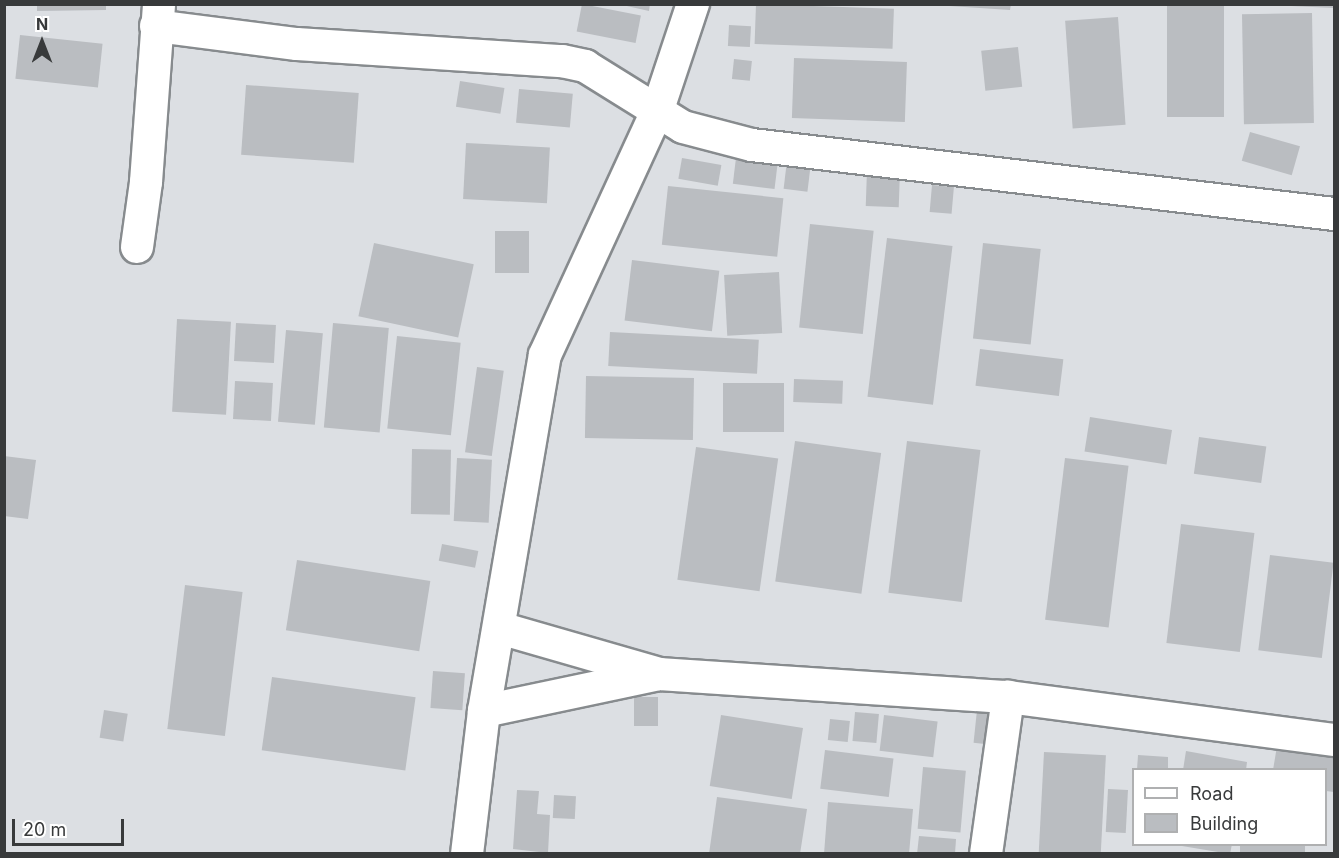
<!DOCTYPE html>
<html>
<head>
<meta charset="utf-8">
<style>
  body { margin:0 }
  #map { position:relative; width:1339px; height:858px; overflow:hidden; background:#dcdfe3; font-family:Inter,sans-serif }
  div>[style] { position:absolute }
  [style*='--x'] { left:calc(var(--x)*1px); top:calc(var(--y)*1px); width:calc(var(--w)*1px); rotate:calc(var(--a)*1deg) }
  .building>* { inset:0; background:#babdc1; transform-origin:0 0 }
  .roads { filter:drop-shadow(2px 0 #878b8e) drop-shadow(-2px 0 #878b8e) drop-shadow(0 2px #878b8e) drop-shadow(0 -2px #878b8e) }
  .street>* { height:32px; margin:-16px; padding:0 16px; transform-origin:16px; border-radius:16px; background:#fff }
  span { translate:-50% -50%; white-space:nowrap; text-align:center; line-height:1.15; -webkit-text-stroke:5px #fff; paint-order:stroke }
  .frame { position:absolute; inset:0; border:6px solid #383a3b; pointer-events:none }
  .legend { position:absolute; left:1132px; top:768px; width:195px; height:78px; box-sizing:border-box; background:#fff; border:2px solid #afb0b1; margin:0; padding:8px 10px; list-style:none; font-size:18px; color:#383a3b }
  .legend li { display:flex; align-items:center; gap:12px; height:30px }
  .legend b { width:30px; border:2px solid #afb0b1 }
  .north { position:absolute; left:12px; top:12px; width:60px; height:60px; -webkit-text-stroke:4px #fff; paint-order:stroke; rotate:0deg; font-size:16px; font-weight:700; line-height:24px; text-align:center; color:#383a3b }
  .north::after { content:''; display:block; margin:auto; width:21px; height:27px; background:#383a3b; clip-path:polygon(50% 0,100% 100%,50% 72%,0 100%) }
  .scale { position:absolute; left:12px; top:819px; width:112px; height:27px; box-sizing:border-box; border:3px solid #383a3b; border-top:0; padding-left:8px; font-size:18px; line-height:21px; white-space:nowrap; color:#383a3b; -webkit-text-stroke:4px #fff; paint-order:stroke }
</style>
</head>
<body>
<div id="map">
  <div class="building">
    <div style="clip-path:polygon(37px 4px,106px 4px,106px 10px,37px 11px)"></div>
    <div style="left:582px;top:4px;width:60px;height:28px;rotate:11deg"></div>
    <div style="clip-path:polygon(618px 4px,650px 4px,649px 11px)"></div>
    <div style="left:756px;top:4px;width:138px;height:40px;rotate:2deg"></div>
    <div style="clip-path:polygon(919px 4px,1011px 4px,1010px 10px)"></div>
    <div style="left:1167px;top:4px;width:57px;height:113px"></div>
    <div style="clip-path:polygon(1291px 4px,1334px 4px,1334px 8px,1291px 6px)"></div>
    <div style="left:1312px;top:13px;width:110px;height:70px;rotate:89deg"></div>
    <div style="left:1118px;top:17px;width:108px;height:53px;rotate:86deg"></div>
    <div style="left:729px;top:25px;width:22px;height:21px;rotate:3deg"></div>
    <div style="left:20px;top:35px;width:83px;height:44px;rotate:6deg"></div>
    <div style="left:1018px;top:47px;width:40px;height:37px;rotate:84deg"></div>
    <div style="left:794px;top:58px;width:113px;height:60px;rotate:2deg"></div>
    <div style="left:734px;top:59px;width:18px;height:20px;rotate:6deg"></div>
    <div style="left:460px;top:81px;width:45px;height:26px;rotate:9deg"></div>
    <div style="left:246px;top:85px;width:113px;height:70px;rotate:4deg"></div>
    <div style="left:519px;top:89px;width:54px;height:34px;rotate:5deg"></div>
    <div style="left:1250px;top:132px;width:52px;height:30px;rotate:16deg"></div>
    <div style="left:466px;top:143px;width:84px;height:56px;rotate:3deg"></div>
    <div style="left:682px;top:158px;width:40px;height:21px;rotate:10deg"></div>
    <div style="left:736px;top:158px;width:42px;height:26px;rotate:7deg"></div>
    <div style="left:787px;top:161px;width:24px;height:28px;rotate:7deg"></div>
    <div style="left:867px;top:170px;width:33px;height:36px;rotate:2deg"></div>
    <div style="left:932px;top:185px;width:22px;height:27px;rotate:5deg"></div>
    <div style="left:668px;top:186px;width:116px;height:59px;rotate:6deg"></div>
    <div style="left:810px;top:224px;width:64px;height:104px;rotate:6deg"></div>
    <div style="left:495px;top:231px;width:34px;height:42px"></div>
    <div style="left:887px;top:238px;width:66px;height:160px;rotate:7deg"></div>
    <div style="left:374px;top:243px;width:102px;height:75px;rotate:12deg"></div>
    <div style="left:983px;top:243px;width:58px;height:96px;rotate:6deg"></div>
    <div style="left:632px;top:260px;width:88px;height:61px;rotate:7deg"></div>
    <div style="left:779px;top:272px;width:61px;height:55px;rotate:87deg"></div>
    <div style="left:177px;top:319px;width:54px;height:93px;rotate:3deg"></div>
    <div style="left:236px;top:323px;width:40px;height:38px;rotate:3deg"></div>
    <div style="left:333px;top:323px;width:56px;height:105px;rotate:5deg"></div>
    <div style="left:286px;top:330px;width:37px;height:92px;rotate:5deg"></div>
    <div style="left:610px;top:332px;width:149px;height:34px;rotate:3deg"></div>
    <div style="left:397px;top:336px;width:64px;height:93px;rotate:6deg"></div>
    <div style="left:980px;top:349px;width:84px;height:37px;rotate:7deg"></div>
    <div style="left:477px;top:367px;width:27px;height:86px;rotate:8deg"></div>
    <div style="left:586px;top:376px;width:108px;height:62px;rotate:1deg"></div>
    <div style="left:794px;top:379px;width:49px;height:23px;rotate:2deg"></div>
    <div style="left:235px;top:381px;width:38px;height:38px;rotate:3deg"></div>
    <div style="left:723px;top:383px;width:61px;height:49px"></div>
    <div style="left:1090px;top:417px;width:83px;height:35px;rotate:9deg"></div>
    <div style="left:1199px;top:437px;width:68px;height:37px;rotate:8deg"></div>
    <div style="left:795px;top:441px;width:87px;height:142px;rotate:8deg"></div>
    <div style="left:907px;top:441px;width:74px;height:153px;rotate:7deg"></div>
    <div style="left:696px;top:447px;width:83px;height:134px;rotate:8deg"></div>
    <div style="left:412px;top:449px;width:39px;height:65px;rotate:1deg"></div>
    <div style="clip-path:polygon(4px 456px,36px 460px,28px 519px,4px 516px)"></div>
    <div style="left:457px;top:458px;width:35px;height:63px;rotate:3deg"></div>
    <div style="left:1065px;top:458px;width:64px;height:163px;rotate:7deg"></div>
    <div style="left:1181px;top:524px;width:74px;height:120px;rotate:7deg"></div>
    <div style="left:442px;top:544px;width:37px;height:17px;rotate:11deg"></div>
    <div style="left:1270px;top:555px;width:64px;height:96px;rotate:7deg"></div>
    <div style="left:297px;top:560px;width:135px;height:71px;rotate:9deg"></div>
    <div style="left:185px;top:585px;width:58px;height:145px;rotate:7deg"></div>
    <div style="left:433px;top:671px;width:32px;height:37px;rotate:4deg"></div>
    <div style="left:272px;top:677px;width:145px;height:74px;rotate:8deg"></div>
    <div style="left:634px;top:697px;width:24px;height:29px"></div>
    <div style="left:104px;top:710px;width:24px;height:28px;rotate:9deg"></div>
    <div style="left:977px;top:710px;width:20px;height:33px;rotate:6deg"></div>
    <div style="left:855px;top:712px;width:24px;height:29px;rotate:5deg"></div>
    <div style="left:721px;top:715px;width:83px;height:72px;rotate:9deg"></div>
    <div style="left:884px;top:715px;width:54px;height:36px;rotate:7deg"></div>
    <div style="left:830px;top:719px;width:20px;height:21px;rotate:6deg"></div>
    <div style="clip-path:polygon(1277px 746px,1334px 755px,1334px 792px,1326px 791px,1326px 770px,1273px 770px)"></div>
    <div style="left:825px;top:750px;width:69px;height:39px;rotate:7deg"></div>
    <div style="clip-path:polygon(1186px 751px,1247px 762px,1246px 770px,1183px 770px)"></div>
    <div style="left:1044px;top:752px;width:62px;height:102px;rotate:3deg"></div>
    <div style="clip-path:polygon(1138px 755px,1168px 757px,1168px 770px,1137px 770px)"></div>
    <div style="left:923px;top:767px;width:43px;height:62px;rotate:5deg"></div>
    <div style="left:1108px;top:789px;width:20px;height:43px;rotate:3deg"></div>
    <div style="clip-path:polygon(517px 790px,539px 791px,537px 814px,550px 815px,548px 853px,513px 849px)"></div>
    <div style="left:554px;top:795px;width:22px;height:23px;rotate:3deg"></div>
    <div style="clip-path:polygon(717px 797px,807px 809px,800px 854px,709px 854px)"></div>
    <div style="clip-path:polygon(828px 802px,913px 809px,909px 854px,824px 854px)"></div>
    <div style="clip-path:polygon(919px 836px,956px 839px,955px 854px,917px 854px)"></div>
    <div style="clip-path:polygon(1170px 844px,1232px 844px,1230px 854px)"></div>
    <div style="left:1240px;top:844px;width:65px;height:10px"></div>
  </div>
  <div class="roads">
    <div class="street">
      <div style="--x:156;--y:26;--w:142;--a:7.3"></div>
      <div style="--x:297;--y:44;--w:266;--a:3.7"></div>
      <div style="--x:562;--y:61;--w:24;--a:12"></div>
      <div style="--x:585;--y:66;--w:115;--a:31.9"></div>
      <div style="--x:683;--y:127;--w:71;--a:14.6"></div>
      <div style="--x:752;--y:145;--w:586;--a:6.76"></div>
      <div style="--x:137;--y:247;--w:66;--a:-82.1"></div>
      <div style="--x:146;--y:182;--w:178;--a:-85.8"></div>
      <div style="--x:500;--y:628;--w:166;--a:16.1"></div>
      <div style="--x:659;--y:674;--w:350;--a:3.8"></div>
      <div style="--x:1008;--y:697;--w:329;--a:7.5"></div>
      <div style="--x:484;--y:711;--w:175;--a:-11.9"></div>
      <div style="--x:467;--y:854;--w:144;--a:-83.2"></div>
      <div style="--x:484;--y:711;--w:361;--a:-80.3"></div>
      <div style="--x:545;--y:355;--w:271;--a:-65.3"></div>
      <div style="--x:658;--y:109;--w:111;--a:-71.6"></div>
      <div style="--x:986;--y:854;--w:159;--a:-82"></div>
    </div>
  </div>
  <div class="frame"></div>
  <ul class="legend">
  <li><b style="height:8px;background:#fff"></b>Road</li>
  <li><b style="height:16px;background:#babdc1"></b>Building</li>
  </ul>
  <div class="north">N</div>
  <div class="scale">20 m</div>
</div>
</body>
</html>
